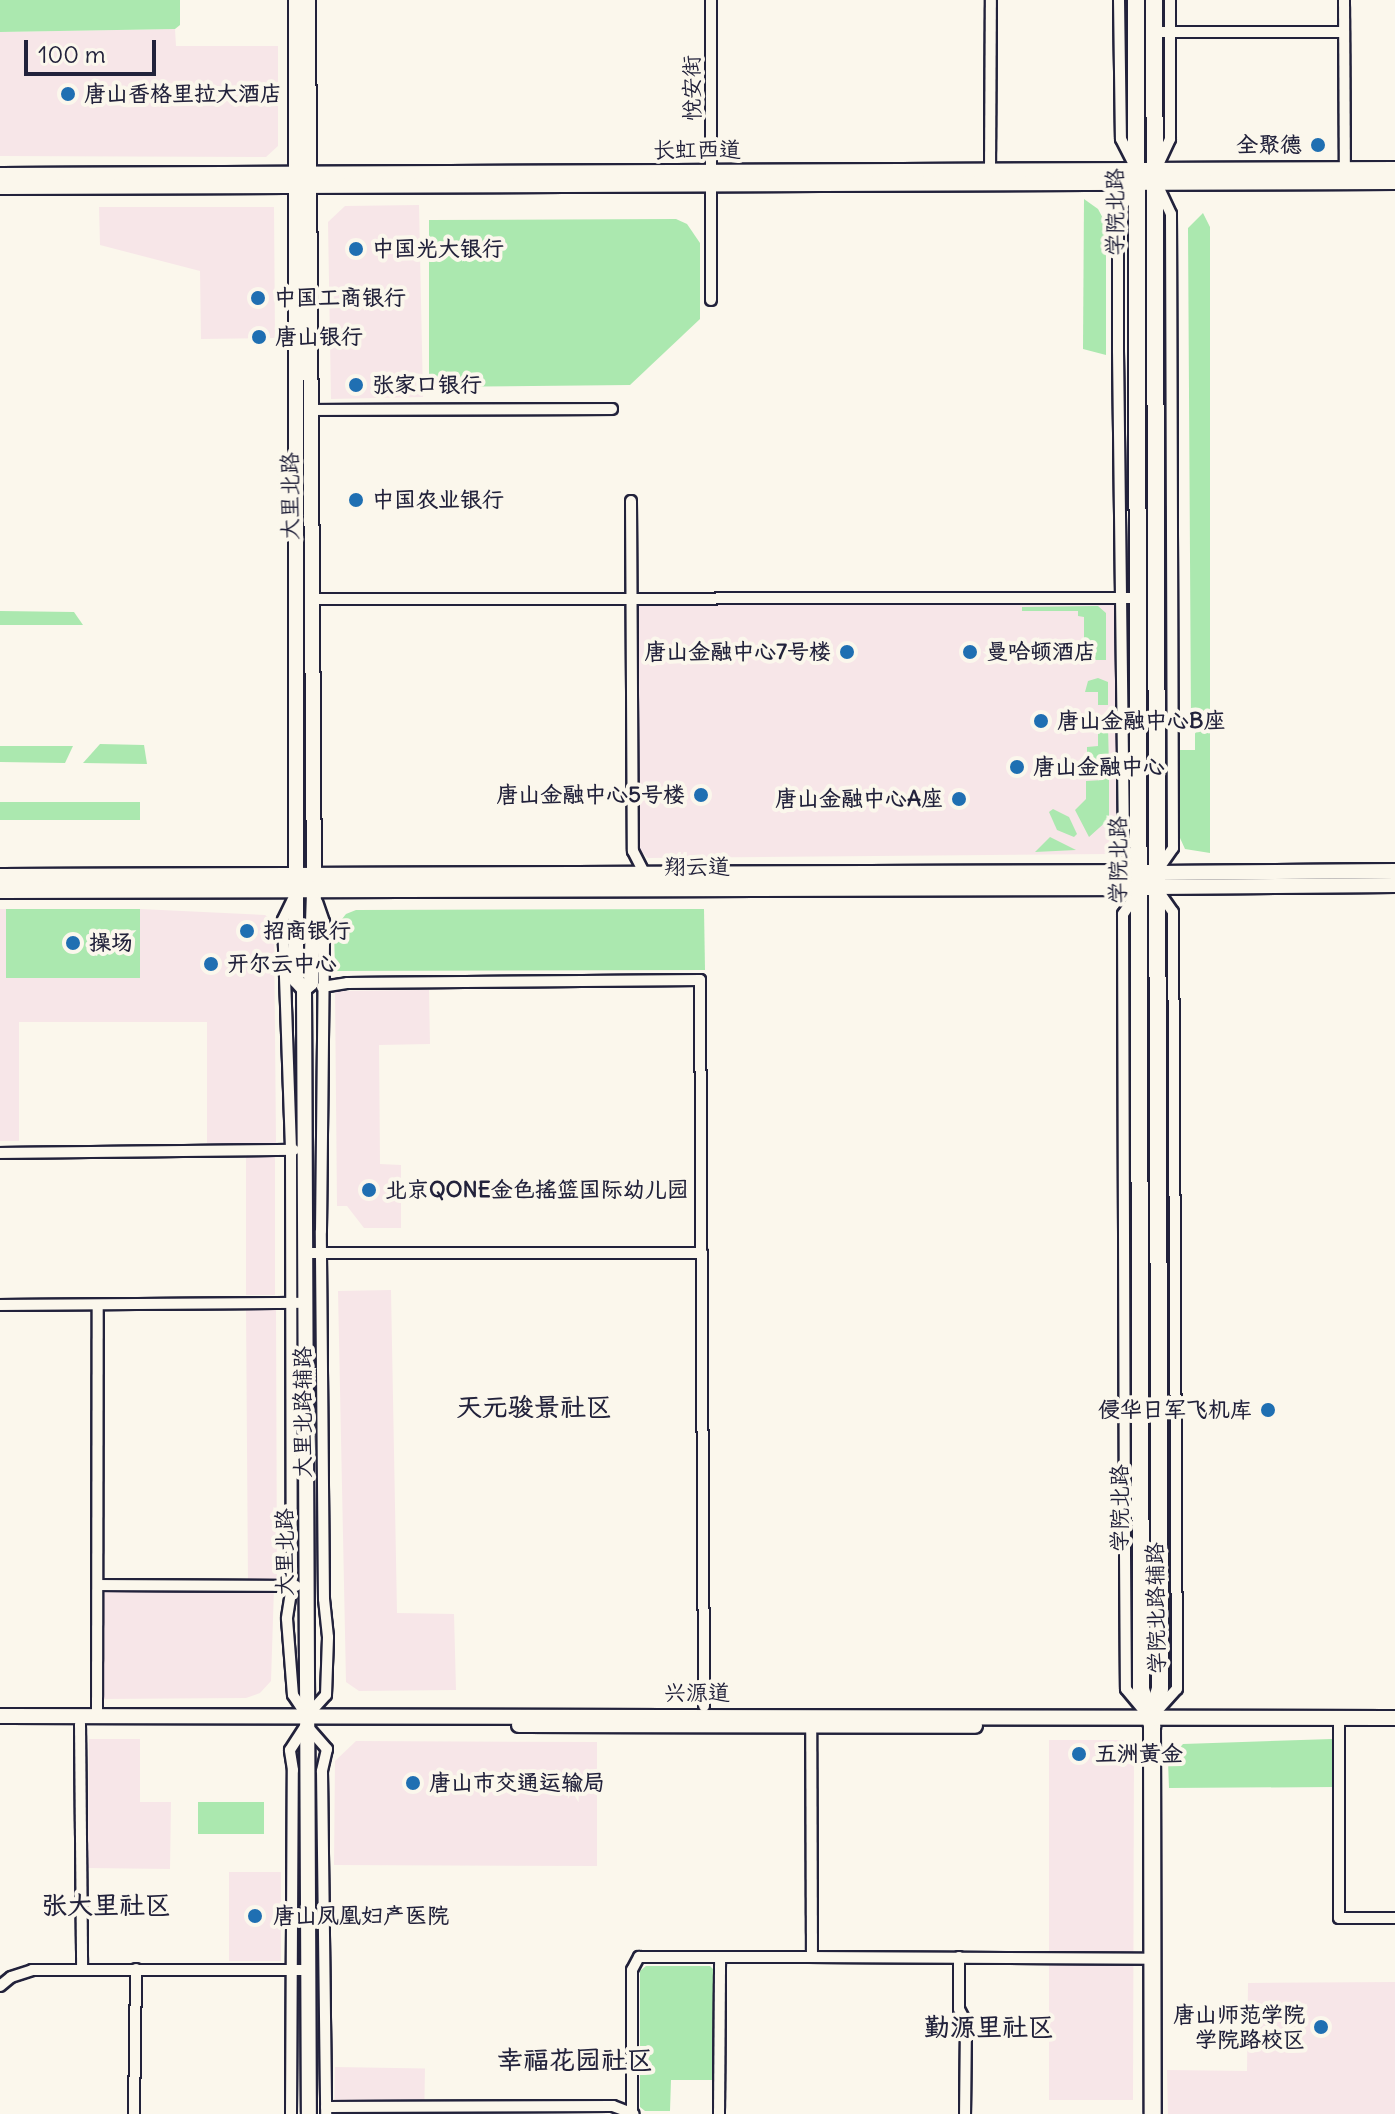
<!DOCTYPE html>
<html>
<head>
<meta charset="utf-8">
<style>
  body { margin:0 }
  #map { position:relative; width:1395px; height:2114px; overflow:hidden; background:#fbf7ec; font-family:Delius,"LXGW WenKai TC",sans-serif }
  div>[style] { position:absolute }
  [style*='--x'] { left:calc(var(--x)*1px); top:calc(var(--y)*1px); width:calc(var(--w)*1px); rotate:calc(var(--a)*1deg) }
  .built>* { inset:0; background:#f7e6e8; transform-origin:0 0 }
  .green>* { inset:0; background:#abe8af; transform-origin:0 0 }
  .roads { filter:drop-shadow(2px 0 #22223b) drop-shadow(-2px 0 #22223b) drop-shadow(0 2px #22223b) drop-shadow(0 -2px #22223b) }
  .minor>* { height:10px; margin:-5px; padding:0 5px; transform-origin:5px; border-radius:5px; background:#fbf7ec }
  .secondary>* { height:14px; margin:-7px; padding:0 7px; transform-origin:7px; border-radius:7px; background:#fbf7ec }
  .primary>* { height:16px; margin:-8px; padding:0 8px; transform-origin:8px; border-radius:8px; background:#fbf7ec }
  .dots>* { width:22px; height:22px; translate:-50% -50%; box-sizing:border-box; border:4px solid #fbf7ec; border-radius:50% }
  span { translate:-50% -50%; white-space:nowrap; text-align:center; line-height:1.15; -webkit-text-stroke:8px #fbf7ec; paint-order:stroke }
  .street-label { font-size:22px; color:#22223b }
  .poi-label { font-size:22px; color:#22223b; font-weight:700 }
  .left { translate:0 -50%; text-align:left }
  .right { translate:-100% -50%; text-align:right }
  .quarter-label { font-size:26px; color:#22223b; font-weight:700 }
  .scale { position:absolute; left:24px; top:40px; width:132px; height:36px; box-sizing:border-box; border:4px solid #22223b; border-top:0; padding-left:10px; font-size:24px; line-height:28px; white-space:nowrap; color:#22223b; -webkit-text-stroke:6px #fbf7ec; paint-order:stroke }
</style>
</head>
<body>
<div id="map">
  <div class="built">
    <div style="clip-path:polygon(175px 29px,176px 46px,278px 46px,278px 146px,266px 157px,0 156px,0 32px)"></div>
    <div style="clip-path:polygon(419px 205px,423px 397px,331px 399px,328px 222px,345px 206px)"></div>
    <div style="clip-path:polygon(99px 207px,274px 207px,275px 338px,201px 339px,200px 271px,100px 245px)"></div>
    <div style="clip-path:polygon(1116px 595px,1119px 840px,1117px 848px,1109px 854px,648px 858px,637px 848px,636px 602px)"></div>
    <div style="clip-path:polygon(0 909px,140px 909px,265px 915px,274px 921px,276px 1143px,207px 1143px,207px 1022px,19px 1022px,19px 1141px,0 1141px)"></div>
    <div style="clip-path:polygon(429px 990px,430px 1044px,379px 1045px,380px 1164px,401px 1165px,401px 1228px,364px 1228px,347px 1206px,337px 1206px,335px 991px)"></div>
    <div style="left:275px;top:1156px;width:139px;height:29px;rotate:90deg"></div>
    <div style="clip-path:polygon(391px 1290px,397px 1613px,454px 1614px,456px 1690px,359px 1691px,346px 1682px,338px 1291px)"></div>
    <div style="clip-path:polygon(246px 1310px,276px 1310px,277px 1586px,274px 1588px,271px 1681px,260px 1693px,246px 1698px,102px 1699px,101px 1589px,248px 1586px)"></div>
    <div style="clip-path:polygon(89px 1739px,140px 1739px,140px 1802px,171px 1802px,170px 1869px,88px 1868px)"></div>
    <div style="clip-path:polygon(1049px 1740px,1123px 1740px,1134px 1750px,1133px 2100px,1049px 2100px)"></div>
    <div style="clip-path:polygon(356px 1741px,597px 1742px,597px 1866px,334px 1865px,335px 1761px)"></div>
    <div style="left:229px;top:1872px;width:52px;height:89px"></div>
    <div style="clip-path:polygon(1395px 1982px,1395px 2114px,1168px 2114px,1167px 2070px,1247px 2071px,1248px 1983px)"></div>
    <div style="left:335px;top:2067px;width:90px;height:47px;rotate:1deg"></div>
  </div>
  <div class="green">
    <div style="clip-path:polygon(0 0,180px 0,180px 25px,175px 29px,0 32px)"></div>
    <div style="clip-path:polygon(1084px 199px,1098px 209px,1106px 224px,1106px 355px,1083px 349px)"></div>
    <div style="clip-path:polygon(1203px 213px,1210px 227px,1210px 853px,1185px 849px,1180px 838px,1179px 750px,1195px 750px,1195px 726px,1191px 723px,1188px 228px)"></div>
    <div style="clip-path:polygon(676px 219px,687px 224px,700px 243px,700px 319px,630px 385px,429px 387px,429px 220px)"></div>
    <div style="clip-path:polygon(1098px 606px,1106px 613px,1106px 660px,1076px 660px,1076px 653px,1084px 653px,1084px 617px,1078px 616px,1078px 611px,1022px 611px,1022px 607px)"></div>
    <div style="clip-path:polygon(0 611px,74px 612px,83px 625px,0 625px)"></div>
    <div style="clip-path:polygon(1098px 678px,1108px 682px,1108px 705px,1098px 705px,1098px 692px,1085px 692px,1088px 681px)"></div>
    <div style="clip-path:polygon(1098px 727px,1108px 727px,1109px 767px,1087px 763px,1087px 747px,1098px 746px)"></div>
    <div style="clip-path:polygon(100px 744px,144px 745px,147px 764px,83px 763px)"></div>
    <div style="clip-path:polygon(0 746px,73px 746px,65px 763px,0 762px)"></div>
    <div style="clip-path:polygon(1103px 776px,1109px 776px,1109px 819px,1089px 837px,1075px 810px,1086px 799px,1086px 781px,1103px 780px)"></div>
    <div style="left:0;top:802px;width:140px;height:18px"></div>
    <div style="clip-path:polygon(1053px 809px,1069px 817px,1077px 834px,1074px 837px,1057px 830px,1049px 812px)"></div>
    <div style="clip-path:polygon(1050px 837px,1076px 850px,1035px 852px)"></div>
    <div style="left:6px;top:909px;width:134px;height:69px"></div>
    <div style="clip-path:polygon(704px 909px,705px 970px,335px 971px,334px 929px,346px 914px,356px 910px)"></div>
    <div style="clip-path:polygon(1332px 1739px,1333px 1787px,1169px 1788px,1168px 1761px,1183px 1744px)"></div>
    <div style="left:198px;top:1802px;width:66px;height:32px"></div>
    <div style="clip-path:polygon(646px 1966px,710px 1966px,715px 1971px,714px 2080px,671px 2080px,670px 2111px,645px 2111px,640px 2107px,640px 1971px)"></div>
  </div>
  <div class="roads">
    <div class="minor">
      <div style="--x:1119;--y:0;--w:139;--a:89.2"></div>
      <div style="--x:1121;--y:139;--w:27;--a:63"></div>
      <div style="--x:1344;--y:0;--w:169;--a:89.7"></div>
      <div style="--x:1154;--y:32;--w:190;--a:0"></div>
      <div style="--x:1157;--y:167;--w:31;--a:-65"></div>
      <div style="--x:1170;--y:139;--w:139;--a:-90"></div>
      <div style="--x:990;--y:169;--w:169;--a:-89.7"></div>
      <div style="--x:1157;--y:184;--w:33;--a:65"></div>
      <div style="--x:1171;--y:214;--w:634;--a:89.82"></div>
      <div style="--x:1173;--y:848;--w:24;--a:125"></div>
      <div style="--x:1134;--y:186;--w:32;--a:120"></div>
      <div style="--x:1118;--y:214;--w:137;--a:90"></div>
      <div style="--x:1118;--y:351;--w:496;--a:89.3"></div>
      <div style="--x:1124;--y:847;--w:23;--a:56"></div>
      <div style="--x:711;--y:300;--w:300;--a:-90"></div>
      <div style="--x:311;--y:410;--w:301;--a:-0.2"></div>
      <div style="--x:631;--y:501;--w:350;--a:89.7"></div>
      <div style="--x:633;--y:851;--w:29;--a:63"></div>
      <div style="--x:312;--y:599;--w:826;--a:-0.07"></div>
      <div style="--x:1138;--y:892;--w:27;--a:124"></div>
      <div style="--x:1123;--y:914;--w:640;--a:89.82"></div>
      <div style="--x:1125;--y:1554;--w:135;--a:89.6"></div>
      <div style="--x:1126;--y:1689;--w:26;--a:50"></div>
      <div style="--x:295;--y:895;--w:28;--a:116"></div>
      <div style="--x:283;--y:920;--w:231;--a:88"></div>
      <div style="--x:291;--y:1151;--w:435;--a:89.9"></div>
      <div style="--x:292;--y:1586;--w:33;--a:99"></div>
      <div style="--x:287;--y:1619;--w:76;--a:85.5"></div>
      <div style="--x:293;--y:1695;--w:25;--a:56"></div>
      <div style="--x:307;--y:1716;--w:28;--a:-48"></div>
      <div style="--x:326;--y:1695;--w:58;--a:-88"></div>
      <div style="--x:328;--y:1637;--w:38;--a:-96"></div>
      <div style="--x:324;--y:1599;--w:368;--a:-90.5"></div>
      <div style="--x:321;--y:1231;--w:309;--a:-89.4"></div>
      <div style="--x:324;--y:922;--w:21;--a:-109"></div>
      <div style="--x:322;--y:987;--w:25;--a:-9"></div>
      <div style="--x:347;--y:983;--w:353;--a:-0.5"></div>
      <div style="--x:700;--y:980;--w:726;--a:89.68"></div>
      <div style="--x:0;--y:1153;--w:294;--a:-0.6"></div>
      <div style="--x:305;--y:1253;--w:397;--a:0"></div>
      <div style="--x:0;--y:1305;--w:306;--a:-0.4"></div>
      <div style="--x:98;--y:1585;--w:198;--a:0.3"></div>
      <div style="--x:1156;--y:1712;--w:31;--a:-48"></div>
      <div style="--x:1177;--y:1689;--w:777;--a:-90.29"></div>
      <div style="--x:1173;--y:912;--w:24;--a:-125"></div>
      <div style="--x:97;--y:1716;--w:411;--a:-89.9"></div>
      <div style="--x:1339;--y:1718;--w:200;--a:90"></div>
      <div style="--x:1339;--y:1918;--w:56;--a:0"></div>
      <div style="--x:80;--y:1724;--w:245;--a:89.5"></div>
      <div style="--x:812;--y:1957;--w:340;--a:0.3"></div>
      <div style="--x:959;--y:1957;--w:52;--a:90"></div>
      <div style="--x:959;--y:2009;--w:15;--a:62"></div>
      <div style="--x:966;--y:2022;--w:92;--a:90.6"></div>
      <div style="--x:0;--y:1986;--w:14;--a:-39"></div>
      <div style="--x:11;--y:1977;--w:22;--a:-18"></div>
      <div style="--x:32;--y:1970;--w:276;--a:0"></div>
      <div style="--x:326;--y:2107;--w:287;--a:-0.2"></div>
      <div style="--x:613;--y:2106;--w:22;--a:21"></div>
      <div style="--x:134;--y:2114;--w:145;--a:-89.2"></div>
      <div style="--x:291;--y:2114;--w:344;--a:-89.7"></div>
      <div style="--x:293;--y:1770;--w:20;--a:-99"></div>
      <div style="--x:290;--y:1750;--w:30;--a:-57"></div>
      <div style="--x:306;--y:1725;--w:32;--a:49"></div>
      <div style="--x:327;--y:1749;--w:23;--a:103"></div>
      <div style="--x:322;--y:1771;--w:343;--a:89.3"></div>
      <div style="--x:632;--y:2114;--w:144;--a:-90"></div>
      <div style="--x:632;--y:1970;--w:15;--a:-62"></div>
      <div style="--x:639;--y:1957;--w:173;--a:0"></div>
      <div style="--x:812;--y:1957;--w:231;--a:-90.2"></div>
      <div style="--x:719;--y:2114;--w:157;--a:-89.6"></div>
    </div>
    <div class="secondary">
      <div style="--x:296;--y:0;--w:980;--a:90"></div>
      <div style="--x:296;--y:980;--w:12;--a:48"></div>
      <div style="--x:304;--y:989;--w:1125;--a:89.75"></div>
      <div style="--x:0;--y:175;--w:1395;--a:-0.25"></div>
      <div style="--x:0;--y:187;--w:1395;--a:-0.21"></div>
      <div style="--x:1155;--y:873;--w:240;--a:-0.5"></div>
      <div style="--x:1156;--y:887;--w:239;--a:-0.5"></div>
      <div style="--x:304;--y:989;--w:9;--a:-41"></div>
      <div style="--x:311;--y:983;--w:91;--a:-88.1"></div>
      <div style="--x:314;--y:892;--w:892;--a:-90.39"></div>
      <div style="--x:0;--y:1716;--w:1395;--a:0.08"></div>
      <div style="--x:519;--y:1725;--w:456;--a:0.1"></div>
    </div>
    <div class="primary">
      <div style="--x:1136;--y:0;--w:1689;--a:89.83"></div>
      <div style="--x:1141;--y:1689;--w:39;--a:73"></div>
      <div style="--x:1152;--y:1726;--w:388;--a:89.9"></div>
      <div style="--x:0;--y:877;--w:1150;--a:-0.2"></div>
      <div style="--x:0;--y:890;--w:1150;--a:-0.15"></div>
      <div style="--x:1151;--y:1718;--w:30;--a:-73"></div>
      <div style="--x:1160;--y:1689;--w:1689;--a:-90.2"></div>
    </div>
  </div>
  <div class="dots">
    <div style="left:68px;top:94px;background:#1f6fb2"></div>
    <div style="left:1318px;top:145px;background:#1f6fb2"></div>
    <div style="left:356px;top:249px;background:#1f6fb2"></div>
    <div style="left:258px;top:298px;background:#1f6fb2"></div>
    <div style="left:259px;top:337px;background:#1f6fb2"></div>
    <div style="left:356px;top:385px;background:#1f6fb2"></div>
    <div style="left:356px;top:500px;background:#1f6fb2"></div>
    <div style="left:847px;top:652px;background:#1f6fb2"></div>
    <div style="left:970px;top:652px;background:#1f6fb2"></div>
    <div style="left:1041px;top:721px;background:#1f6fb2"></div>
    <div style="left:1017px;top:767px;background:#1f6fb2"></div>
    <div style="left:701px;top:795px;background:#1f6fb2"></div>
    <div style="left:959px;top:799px;background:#1f6fb2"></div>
    <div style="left:247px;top:931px;background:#1f6fb2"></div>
    <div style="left:73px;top:943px;background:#1f6fb2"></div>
    <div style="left:211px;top:964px;background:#1f6fb2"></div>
    <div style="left:369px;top:1190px;background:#1f6fb2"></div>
    <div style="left:1268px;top:1410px;background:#1f6fb2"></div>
    <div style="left:1079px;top:1754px;background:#1f6fb2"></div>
    <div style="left:413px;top:1783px;background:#1f6fb2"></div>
    <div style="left:255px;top:1916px;background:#1f6fb2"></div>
    <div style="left:1321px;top:2027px;background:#1f6fb2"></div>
  </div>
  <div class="street-label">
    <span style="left:692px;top:88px;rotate:-91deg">悦安街</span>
    <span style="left:697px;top:150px">长虹西道</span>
    <span style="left:1115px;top:212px;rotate:-90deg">学院北路</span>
    <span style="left:290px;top:496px;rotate:-90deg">大里北路</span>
    <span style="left:1118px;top:860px;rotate:-90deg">学院北路</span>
    <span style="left:697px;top:867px">翔云道</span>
    <span style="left:303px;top:1412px;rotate:-90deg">大里北路辅路</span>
    <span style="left:1120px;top:1508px;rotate:-90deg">学院北路</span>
    <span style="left:285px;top:1552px;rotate:-90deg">大里北路</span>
    <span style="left:1156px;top:1608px;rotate:-91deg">学院北路辅路</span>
    <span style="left:697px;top:1693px">兴源道</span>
  </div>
  <div class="poi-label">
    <span class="left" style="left:84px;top:94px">唐山香格里拉大酒店</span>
    <span class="right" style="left:1302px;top:145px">全聚德</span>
    <span class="left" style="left:372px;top:249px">中国光大银行</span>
    <span class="left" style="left:274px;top:298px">中国工商银行</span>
    <span class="left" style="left:275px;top:337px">唐山银行</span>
    <span class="left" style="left:372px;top:385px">张家口银行</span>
    <span class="left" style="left:372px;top:500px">中国农业银行</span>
    <span class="right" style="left:831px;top:652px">唐山金融中心7号楼</span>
    <span class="left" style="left:986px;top:652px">曼哈顿酒店</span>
    <span class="left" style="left:1057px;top:721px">唐山金融中心B座</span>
    <span class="left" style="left:1033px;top:767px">唐山金融中心</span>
    <span class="right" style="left:685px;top:795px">唐山金融中心5号楼</span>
    <span class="right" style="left:943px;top:799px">唐山金融中心A座</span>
    <span class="left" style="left:263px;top:931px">招商银行</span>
    <span class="left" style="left:89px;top:943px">操场</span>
    <span class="left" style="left:227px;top:964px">开尔云中心</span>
    <span class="left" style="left:385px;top:1190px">北京QONE金色摇篮国际幼儿园</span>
    <span class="right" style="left:1252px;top:1410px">侵华日军飞机库</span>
    <span class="left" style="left:1095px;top:1754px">五洲黄金</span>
    <span class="left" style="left:429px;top:1783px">唐山市交通运输局</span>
    <span class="left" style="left:273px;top:1916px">唐山凤凰妇产医院</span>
    <span class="right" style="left:1305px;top:2027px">唐山师范学院<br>学院路校区</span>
  </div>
  <div class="quarter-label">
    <span style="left:534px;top:1407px">天元骏景社区</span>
    <span style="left:106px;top:1905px">张大里社区</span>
    <span style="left:989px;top:2027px">勤源里社区</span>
    <span style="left:575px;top:2060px">幸福花园社区</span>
  </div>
  <div class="scale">100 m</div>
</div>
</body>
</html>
